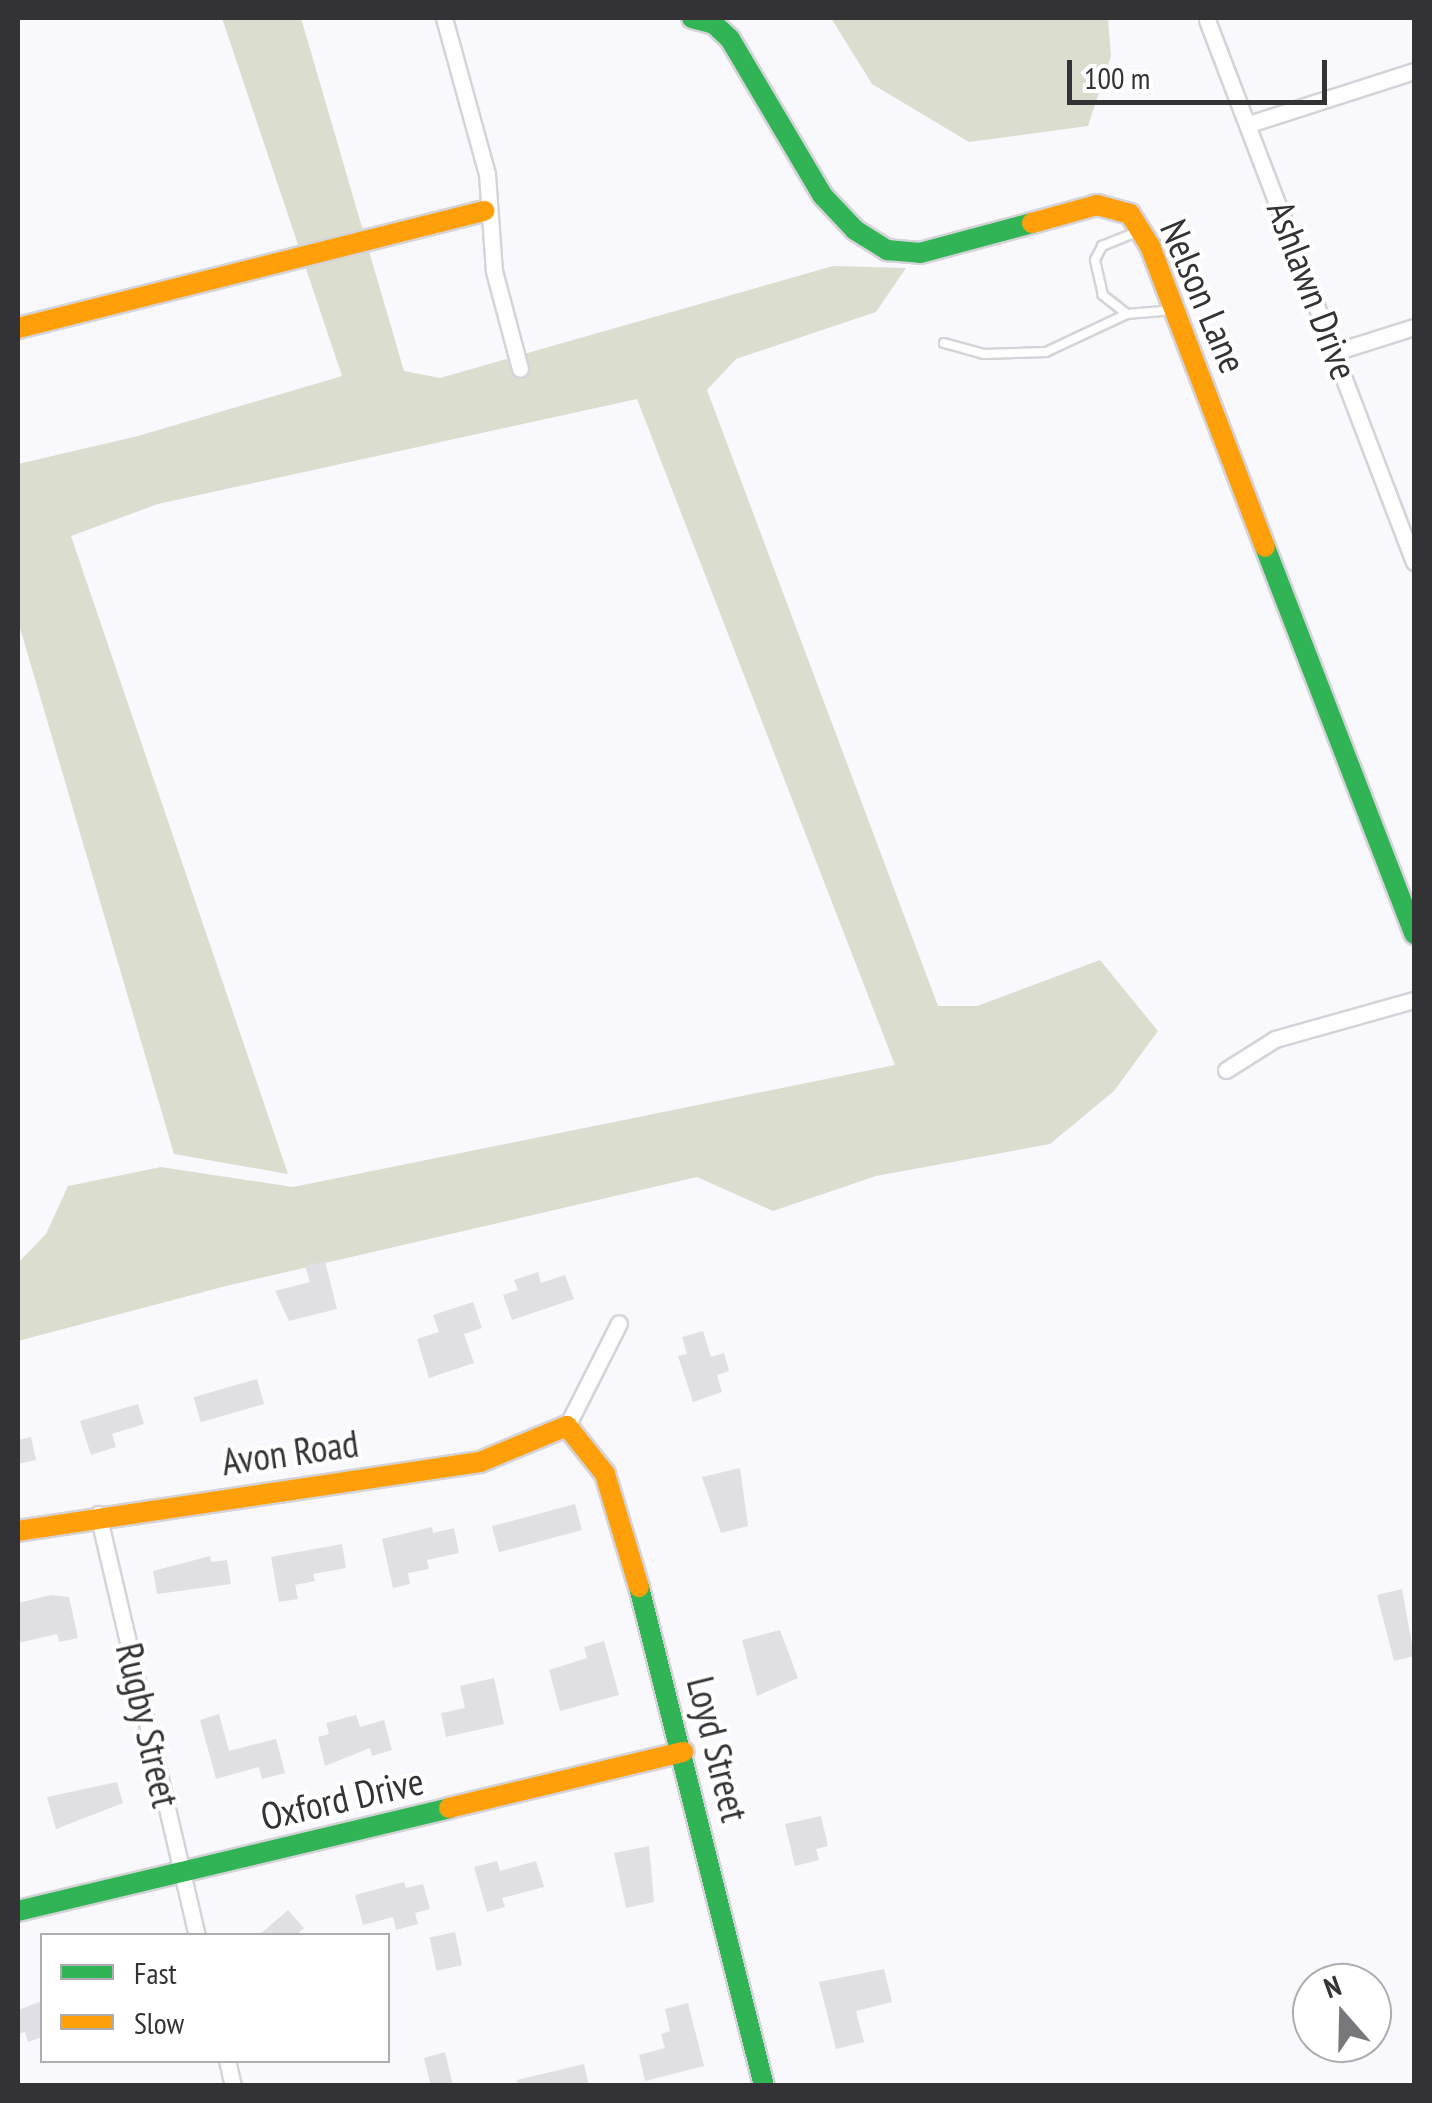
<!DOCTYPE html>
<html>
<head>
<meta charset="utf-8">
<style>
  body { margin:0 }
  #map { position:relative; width:1432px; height:2103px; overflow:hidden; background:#f9f8fd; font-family:"PT Sans Narrow",sans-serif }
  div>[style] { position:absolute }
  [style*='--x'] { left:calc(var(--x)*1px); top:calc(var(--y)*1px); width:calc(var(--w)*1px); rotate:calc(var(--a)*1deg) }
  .green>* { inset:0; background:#dbdecf }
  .building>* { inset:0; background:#e0dfe3; transform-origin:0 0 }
  .roads { filter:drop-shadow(2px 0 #d4d4d8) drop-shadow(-2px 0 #d4d4d8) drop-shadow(0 2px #d4d4d8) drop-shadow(0 -2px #d4d4d8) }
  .lane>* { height:8px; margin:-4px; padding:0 4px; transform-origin:4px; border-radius:4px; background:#fefeff }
  .street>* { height:15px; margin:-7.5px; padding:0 7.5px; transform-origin:7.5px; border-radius:7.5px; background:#fefeff }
  .fast>* { height:20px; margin:-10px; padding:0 10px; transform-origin:10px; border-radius:10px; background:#30b455 }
  .slow>* { height:20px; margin:-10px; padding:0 10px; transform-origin:10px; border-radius:10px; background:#ff9f0a }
  span { translate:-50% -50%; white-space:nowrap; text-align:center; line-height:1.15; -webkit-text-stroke:8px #fff; paint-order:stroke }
  .street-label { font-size:38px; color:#333336 }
  .frame { position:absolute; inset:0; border:20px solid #333336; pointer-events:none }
  .legend { position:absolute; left:40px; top:1933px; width:350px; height:130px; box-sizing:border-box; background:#fff; border:2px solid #adadaf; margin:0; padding:12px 18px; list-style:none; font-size:30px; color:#333336 }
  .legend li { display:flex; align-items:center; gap:20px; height:50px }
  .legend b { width:50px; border:2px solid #adadaf }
  .north { position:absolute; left:1292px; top:1963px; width:100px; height:100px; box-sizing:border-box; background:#fff; border:2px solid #adadaf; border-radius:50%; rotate:340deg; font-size:28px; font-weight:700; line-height:40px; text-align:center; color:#333336 }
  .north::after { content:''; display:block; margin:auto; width:35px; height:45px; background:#78787c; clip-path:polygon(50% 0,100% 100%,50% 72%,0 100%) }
  .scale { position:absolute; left:1067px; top:60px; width:260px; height:45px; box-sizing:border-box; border:5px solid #333336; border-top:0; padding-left:12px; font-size:30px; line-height:35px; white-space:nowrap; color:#333336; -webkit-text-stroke:8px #fff; paint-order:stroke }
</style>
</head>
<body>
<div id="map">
  <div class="green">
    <div style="clip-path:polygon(222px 18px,301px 18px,404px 371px,440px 378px,833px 266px,906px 268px,876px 312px,736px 359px,707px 390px,938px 1006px,977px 1006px,1100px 960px,1158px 1031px,1114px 1091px,1050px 1144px,876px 1176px,773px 1211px,697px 1177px,226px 1286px,18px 1341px,18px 1263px,46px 1234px,68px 1186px,161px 1167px,293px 1187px,895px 1065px,637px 399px,158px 504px,71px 536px,288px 1174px,174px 1154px,18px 621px,18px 464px,138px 436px,342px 376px)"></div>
    <div style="clip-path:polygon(831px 18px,1108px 18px,1111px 56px,1088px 126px,969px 142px,872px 84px)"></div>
  </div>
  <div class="building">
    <div style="clip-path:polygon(325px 1261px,337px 1309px,289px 1321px,275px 1291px,310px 1282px,305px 1266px)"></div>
    <div style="clip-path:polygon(538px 1272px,541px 1283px,565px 1275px,574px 1299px,512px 1320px,503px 1295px,518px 1290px,514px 1280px)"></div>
    <div style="clip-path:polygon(473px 1302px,482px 1328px,464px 1334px,474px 1363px,429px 1378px,417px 1339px,439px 1332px,433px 1315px)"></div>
    <div style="clip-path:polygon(703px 1331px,711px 1357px,724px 1353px,729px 1371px,717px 1375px,722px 1392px,693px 1402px,678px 1356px,687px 1354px,682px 1337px)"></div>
    <div style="left:257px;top:1379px;width:26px;height:66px;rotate:74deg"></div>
    <div style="clip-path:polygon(138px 1404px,144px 1424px,112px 1434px,116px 1447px,91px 1455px,80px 1421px)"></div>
    <div style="clip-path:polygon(31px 1437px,36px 1460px,18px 1464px,18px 1440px)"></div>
    <div style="clip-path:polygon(740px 1468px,748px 1526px,721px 1533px,702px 1477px)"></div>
    <div style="left:575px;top:1504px;width:27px;height:86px;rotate:75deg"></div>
    <div style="clip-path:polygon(432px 1527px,433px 1533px,454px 1528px,459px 1553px,427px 1560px,429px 1569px,408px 1573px,410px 1584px,393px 1588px,382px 1539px)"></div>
    <div style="clip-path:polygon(342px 1544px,346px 1568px,313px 1574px,315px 1581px,295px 1585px,298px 1599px,279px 1602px,271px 1557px)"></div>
    <div style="clip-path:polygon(210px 1556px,211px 1562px,227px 1560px,231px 1584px,157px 1594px,153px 1571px)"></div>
    <div style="clip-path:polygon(1402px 1589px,1414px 1656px,1394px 1661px,1377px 1595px)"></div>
    <div style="clip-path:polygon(51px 1595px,69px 1597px,78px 1638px,59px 1642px,57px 1634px,18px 1643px,18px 1603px)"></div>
    <div style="clip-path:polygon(780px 1630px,798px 1678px,757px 1696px,742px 1640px)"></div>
    <div style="clip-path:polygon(604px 1641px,619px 1695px,560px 1711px,549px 1670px,587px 1658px,584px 1647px)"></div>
    <div style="clip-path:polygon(494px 1678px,504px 1724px,446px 1737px,441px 1713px,465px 1708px,460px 1686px)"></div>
    <div style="clip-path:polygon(219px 1714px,229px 1751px,276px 1739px,285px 1773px,262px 1779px,259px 1767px,216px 1779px,200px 1720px)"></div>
    <div style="clip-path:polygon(356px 1715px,360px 1727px,384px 1720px,392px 1750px,372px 1756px,370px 1748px,325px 1766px,318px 1737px,329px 1734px,326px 1723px)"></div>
    <div style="clip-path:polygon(117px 1782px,123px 1803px,56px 1829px,47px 1797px)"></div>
    <div style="clip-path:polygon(821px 1816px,828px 1846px,816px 1849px,819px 1860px,795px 1866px,785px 1824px)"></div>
    <div style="clip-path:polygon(649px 1846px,654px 1902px,626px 1908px,614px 1853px)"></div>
    <div style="clip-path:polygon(497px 1861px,500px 1871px,536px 1861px,544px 1887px,502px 1898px,505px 1907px,487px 1912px,474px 1867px)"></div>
    <div style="clip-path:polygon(404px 1882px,406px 1888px,423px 1884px,430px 1909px,415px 1913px,418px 1924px,396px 1930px,393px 1917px,363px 1925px,355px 1895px)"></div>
    <div style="clip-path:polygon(288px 1910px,304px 1928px,295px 1936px,258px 1936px)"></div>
    <div style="left:455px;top:1932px;width:34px;height:26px;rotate:78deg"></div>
    <div style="clip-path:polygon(884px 1969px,892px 2002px,856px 2011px,864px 2042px,836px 2049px,819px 1982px)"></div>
    <div style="clip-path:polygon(42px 2001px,42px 2037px,28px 2042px,25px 2032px,18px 2034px,18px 2010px)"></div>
    <div style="clip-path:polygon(688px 2003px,704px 2066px,645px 2081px,639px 2055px,665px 2048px,661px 2034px,670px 2031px,665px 2009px)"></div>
    <div style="clip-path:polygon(445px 2052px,453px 2086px,431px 2086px,424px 2058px)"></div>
    <div style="clip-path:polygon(584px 2064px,589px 2086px,518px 2086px,517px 2080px)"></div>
  </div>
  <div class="roads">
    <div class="lane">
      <div style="--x:1127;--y:314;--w:31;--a:-142"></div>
      <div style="--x:1103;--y:295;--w:36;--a:-103"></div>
      <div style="--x:1095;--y:260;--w:16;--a:-63"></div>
      <div style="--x:1102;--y:246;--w:37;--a:-22"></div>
      <div style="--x:944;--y:343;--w:41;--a:15.4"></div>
      <div style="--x:984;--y:354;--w:62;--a:-1.8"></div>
      <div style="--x:1046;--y:352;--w:89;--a:-25.1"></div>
      <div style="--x:1127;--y:314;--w:47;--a:-4.9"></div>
    </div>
    <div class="street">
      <div style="--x:444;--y:18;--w:162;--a:74.6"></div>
      <div style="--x:487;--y:174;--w:97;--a:85.9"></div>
      <div style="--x:494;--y:271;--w:101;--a:75.1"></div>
      <div style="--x:1207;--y:20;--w:580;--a:69.1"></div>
      <div style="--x:1249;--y:124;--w:173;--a:-17.8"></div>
      <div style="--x:1338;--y:351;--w:80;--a:-17.5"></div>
      <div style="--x:1226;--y:1070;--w:58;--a:-32.3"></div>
      <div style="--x:1275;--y:1039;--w:144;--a:-15.7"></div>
      <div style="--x:567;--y:1426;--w:115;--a:-63.2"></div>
      <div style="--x:98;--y:1514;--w:433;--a:76.8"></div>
      <div style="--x:227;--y:2060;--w:27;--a:77"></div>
    </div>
    <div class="fast">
      <div style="--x:692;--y:18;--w:23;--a:15"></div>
      <div style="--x:714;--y:24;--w:22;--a:43"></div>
      <div style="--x:730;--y:39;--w:182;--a:59.4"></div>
      <div style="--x:823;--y:196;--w:47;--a:46.7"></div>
      <div style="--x:855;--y:230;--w:38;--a:32"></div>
      <div style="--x:887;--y:250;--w:33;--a:5"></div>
      <div style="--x:920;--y:253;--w:116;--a:-15"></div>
      <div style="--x:1265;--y:547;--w:415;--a:68.9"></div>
      <div style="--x:639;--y:1587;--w:514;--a:75.94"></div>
      <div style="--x:18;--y:1911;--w:443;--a:-13.4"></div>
    </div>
    <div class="slow">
      <div style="--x:1032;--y:223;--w:67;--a:-15.5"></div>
      <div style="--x:1097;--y:205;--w:34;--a:15"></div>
      <div style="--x:1130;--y:214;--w:38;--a:58"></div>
      <div style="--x:1150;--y:246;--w:322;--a:69.1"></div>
      <div style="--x:18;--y:328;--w:481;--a:-14.1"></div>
      <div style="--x:18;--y:1531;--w:467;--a:-8.5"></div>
      <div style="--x:480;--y:1462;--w:94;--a:-22.5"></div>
      <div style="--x:567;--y:1426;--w:61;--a:51.6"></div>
      <div style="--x:605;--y:1474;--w:118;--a:73.3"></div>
      <div style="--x:449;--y:1808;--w:241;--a:-13.5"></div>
    </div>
  </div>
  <div class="street-label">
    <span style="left:1313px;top:290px;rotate:69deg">Ashlawn Drive</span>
    <span style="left:1204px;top:296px;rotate:67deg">Nelson Lane</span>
    <span style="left:290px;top:1452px;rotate:-8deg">Avon Road</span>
    <span style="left:148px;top:1725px;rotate:77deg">Rugby Street</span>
    <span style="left:718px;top:1749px;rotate:76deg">Loyd Street</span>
    <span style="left:342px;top:1798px;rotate:-13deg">Oxford Drive</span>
  </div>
  <div class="frame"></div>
  <ul class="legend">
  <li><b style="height:12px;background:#30b455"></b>Fast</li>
  <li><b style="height:12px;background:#ff9f0a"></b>Slow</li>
  </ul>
  <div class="north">N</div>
  <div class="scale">100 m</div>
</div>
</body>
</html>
